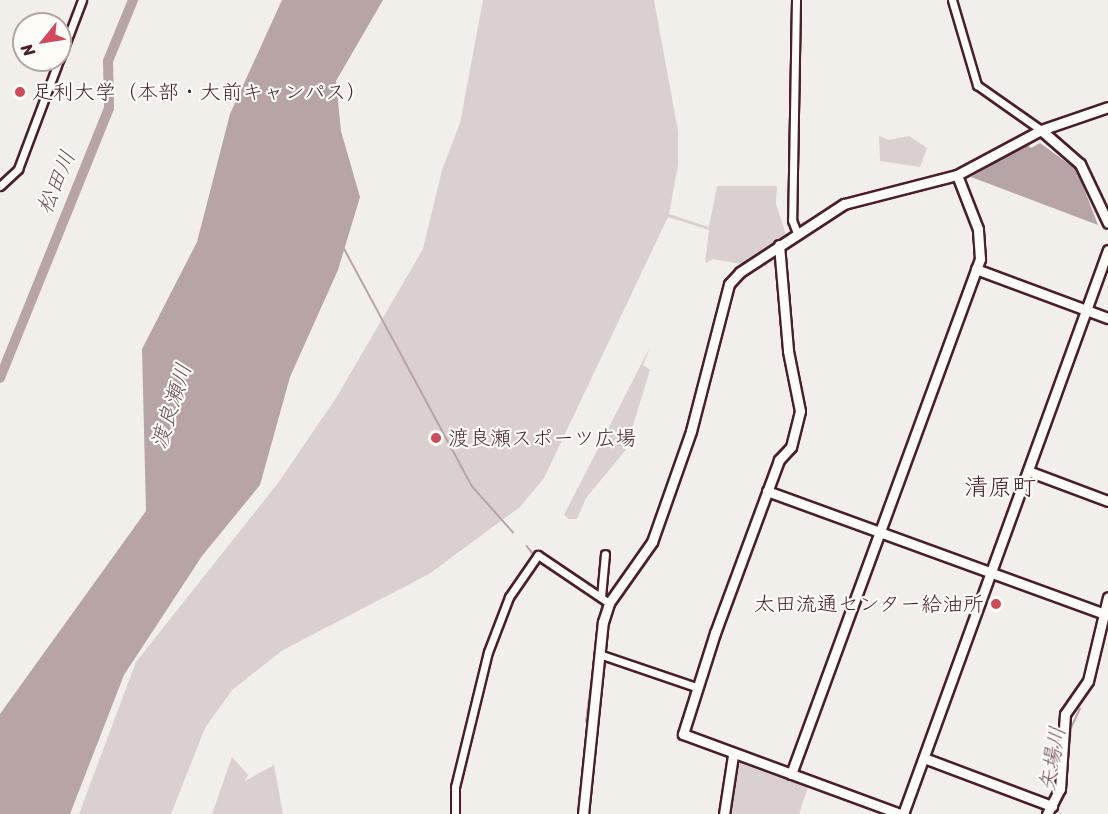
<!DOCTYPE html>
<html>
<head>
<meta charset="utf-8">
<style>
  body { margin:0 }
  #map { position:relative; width:1108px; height:814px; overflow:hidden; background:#f2efeb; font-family:Sriracha,"Klee One",sans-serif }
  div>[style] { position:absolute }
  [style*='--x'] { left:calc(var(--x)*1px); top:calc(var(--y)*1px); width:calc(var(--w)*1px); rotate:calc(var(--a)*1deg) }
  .green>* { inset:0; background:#d9d0cf }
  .water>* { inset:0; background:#b7a5a6 }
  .stream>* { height:1.5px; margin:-0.75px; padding:0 0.75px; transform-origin:0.75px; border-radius:0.75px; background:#b7a5a6 }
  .river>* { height:10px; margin:-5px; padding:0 5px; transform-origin:5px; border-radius:5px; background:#b7a5a6 }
  .roads { filter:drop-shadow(2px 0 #4a1f2b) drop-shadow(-2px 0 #4a1f2b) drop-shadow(0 2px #4a1f2b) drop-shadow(0 -2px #4a1f2b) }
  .minor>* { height:7px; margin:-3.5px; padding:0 3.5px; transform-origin:3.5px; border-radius:3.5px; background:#fdfcf7 }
  .tertiary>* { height:9px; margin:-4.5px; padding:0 4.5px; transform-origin:4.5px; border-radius:4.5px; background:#fdfcf7 }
  .dots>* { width:16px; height:16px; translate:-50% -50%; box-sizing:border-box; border:3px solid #fdfcf7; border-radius:50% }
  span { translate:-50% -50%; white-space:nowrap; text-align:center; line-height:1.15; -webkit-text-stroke:4.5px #fdfcf7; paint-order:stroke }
  .poi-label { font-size:21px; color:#4a1f2b }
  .left { translate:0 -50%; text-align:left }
  .right { translate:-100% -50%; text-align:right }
  .water-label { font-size:22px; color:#704e56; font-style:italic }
  .quarter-label { font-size:24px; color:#4a1f2b }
  .north { position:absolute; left:12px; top:12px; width:60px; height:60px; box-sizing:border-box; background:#fdfcf7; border:2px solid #b5a4a5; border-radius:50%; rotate:240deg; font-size:16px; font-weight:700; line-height:24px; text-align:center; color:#4a1f2b }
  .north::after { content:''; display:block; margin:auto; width:21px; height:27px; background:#d1495b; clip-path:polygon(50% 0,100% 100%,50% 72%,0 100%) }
</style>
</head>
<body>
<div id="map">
  <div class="green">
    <div style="clip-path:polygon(483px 0,654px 0,678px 131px,678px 165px,669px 214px,709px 227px,717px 186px,777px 186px,776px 204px,786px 235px,742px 264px,713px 259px,705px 263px,709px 230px,668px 217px,544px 478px,520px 507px,429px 574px,283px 650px,232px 690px,205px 728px,171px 814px,79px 814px,136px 662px,278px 483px,336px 398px,423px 249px,442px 170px,460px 123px)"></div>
    <div style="clip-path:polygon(879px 136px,889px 140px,909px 136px,927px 148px,920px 167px,880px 161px)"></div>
    <div style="clip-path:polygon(650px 347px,643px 365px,650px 370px,625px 451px,586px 498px,577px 519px,569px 519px,564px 515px)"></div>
    <div style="clip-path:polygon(232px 757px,248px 775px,245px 781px,274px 765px,283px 814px,212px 814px)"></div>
    <div style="clip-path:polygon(740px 763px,808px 787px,799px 814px,728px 814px,734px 768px)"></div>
  </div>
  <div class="water">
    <div style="clip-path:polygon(282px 0,383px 0,336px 81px,341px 131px,360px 197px,338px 270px,290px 377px,260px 485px,202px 556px,124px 675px,70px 814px,0 814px,0 714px,146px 511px,142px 349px,197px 242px,230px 114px)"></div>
    <div style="clip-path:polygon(1040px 143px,1077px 170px,1098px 225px,971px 177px,1027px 144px,1031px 148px)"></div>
  </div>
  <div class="stream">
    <div style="--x:1005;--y:101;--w:44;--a:33"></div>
    <div style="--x:344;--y:248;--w:270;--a:61.7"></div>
    <div style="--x:472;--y:486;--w:62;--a:48.3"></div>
    <div style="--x:527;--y:546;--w:11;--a:52"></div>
    <div style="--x:601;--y:614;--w:9;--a:-84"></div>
    <div style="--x:586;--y:722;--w:86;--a:-82.6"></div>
    <div style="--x:1069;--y:722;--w:16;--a:-68"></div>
    <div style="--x:1054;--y:814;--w:23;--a:-61"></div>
    <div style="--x:1065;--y:794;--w:66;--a:-84.8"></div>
    <div style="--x:1071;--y:728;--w:21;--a:-65"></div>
  </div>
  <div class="river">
    <div style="--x:0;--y:378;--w:291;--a:-68"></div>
    <div style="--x:109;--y:108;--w:47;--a:-91.2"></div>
    <div style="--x:108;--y:61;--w:66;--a:-67.7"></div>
  </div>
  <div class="roads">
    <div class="minor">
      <div style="--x:796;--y:0;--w:220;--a:91"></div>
      <div style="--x:792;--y:220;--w:14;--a:69"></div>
      <div style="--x:952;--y:0;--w:89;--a:73.6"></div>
      <div style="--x:977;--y:85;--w:78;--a:35.1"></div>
      <div style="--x:60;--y:58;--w:62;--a:-69.2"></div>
      <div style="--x:0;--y:186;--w:25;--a:-43"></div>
      <div style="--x:18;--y:169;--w:116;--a:-69.4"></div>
      <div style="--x:601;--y:597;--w:43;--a:-84.7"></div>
      <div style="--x:599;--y:654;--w:102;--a:18.8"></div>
      <div style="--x:455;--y:814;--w:27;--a:-90"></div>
      <div style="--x:455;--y:787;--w:139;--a:-76.3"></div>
      <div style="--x:488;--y:652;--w:59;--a:-69.1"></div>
      <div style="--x:509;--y:597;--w:51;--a:-55.4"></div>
      <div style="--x:538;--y:555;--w:86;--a:34.1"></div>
    </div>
    <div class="tertiary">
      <div style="--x:1041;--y:130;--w:52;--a:41.1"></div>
      <div style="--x:1080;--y:164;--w:65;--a:64.6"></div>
      <div style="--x:779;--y:245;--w:106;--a:85.1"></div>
      <div style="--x:788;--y:351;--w:61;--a:78.7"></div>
      <div style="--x:800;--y:411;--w:37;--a:104"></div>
      <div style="--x:791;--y:447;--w:18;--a:133"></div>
      <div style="--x:779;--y:460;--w:184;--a:110.3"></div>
      <div style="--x:715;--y:633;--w:106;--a:107.6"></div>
      <div style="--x:683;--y:734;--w:232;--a:20.2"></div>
      <div style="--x:976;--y:269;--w:141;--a:20.4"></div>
      <div style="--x:1028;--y:471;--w:85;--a:20.6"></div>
      <div style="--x:767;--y:491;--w:363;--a:20"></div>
      <div style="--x:924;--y:758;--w:137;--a:20.6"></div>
      <div style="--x:791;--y:774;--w:549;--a:-69.85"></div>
      <div style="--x:980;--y:259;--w:30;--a:-94"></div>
      <div style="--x:978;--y:229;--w:58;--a:-111.3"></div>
      <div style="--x:583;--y:814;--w:193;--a:-84.1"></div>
      <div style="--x:603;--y:622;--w:20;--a:-72"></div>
      <div style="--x:609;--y:603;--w:75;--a:-54.8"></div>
      <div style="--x:652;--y:542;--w:118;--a:-70.6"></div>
      <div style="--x:691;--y:431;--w:152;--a:-75.5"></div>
      <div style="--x:729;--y:284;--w:16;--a:-47"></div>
      <div style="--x:740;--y:272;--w:124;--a:-33.2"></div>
      <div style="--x:844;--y:204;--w:117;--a:-14.4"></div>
      <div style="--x:957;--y:175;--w:95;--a:-28.2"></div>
      <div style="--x:1041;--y:130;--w:71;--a:-18.9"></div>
      <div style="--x:724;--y:814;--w:60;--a:-81.3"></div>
      <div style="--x:903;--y:814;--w:600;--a:-70.03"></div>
      <div style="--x:1047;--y:814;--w:28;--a:-63"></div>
      <div style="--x:1060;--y:789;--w:75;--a:-86.2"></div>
      <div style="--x:1065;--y:714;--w:40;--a:-55.1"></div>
      <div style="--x:1088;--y:681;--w:86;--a:-76.6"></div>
    </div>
  </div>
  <div class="dots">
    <div style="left:20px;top:92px;background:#d1495b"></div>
    <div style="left:436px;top:438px;background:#d1495b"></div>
    <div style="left:996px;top:604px;background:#d1495b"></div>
  </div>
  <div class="poi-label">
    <span class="left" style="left:32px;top:92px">足利大学（本部・大前キャンパス）</span>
    <span class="left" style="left:448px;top:438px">渡良瀬スポーツ広場</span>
    <span class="right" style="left:984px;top:604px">太田流通センター給油所</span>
  </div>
  <div class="water-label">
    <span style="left:56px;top:182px;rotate:-67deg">松田川</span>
    <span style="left:171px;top:406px;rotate:-72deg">渡良瀬川</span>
    <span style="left:1052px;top:759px;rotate:-80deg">矢場川</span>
  </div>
  <div class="quarter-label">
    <span style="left:1000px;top:488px">清原町</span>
  </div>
  <div class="north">N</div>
</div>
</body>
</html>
